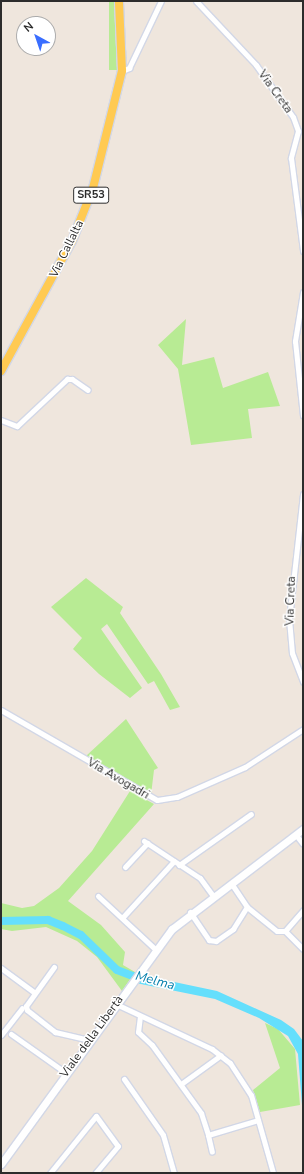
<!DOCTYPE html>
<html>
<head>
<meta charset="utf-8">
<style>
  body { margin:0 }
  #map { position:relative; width:304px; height:1174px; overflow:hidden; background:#efe6dd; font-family:"Nunito Sans",sans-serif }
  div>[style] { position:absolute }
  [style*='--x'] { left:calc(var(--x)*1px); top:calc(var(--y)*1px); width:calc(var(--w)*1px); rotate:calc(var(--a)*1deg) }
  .green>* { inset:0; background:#b8eb94; transform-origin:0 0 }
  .water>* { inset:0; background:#65dffc }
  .river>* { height:8px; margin:-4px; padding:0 4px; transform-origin:4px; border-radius:4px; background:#65dffc }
  .roads { filter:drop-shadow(1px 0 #d2d7e6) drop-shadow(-1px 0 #d2d7e6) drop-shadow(0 1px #d2d7e6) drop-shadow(0 -1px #d2d7e6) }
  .street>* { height:5px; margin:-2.5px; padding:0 2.5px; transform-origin:2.5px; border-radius:2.5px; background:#fff }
  .secondary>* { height:7px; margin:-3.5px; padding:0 3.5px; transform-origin:3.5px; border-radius:3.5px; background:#fff }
  .primary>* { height:8px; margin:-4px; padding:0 4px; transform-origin:4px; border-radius:4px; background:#ffca52 }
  span { translate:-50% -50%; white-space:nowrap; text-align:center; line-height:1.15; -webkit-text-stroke:3px #fff; paint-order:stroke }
  .shield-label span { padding:1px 3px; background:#fff; border:1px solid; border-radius:3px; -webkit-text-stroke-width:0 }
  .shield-label { font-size:11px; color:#2c2c2c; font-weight:700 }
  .street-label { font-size:12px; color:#2c2c2c }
  .water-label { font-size:13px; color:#007eac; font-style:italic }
  .frame { position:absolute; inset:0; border:2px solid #2c2c2c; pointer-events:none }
  .north { position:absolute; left:16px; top:16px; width:40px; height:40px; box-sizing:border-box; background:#fff; border:1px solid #ababab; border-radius:50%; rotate:320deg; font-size:11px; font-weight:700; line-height:16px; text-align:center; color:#2c2c2c }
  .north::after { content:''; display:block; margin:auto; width:14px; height:18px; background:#3a6eff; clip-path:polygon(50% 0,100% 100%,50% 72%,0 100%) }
</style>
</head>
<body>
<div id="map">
  <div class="green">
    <div style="left:109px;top:1px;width:8px;height:69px"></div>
    <div style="clip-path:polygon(186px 319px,182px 365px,214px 357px,223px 388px,268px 372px,280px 406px,248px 409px,252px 438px,191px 445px,178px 369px,158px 345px)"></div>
    <div style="clip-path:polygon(86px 578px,123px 607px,120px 613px,161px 674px,180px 707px,170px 710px,154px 681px,148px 684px,107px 624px,101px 629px,142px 688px,130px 698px,99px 674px,73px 649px,82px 638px,51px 607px)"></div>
    <div style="clip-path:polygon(126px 719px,158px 768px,154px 770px,151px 795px,86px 756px)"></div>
    <div style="clip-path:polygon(130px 791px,154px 804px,68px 901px,101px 925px,125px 952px,123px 965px,135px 972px,122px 991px,97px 957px,77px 941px,46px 927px,12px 931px,1px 929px,1px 903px,22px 908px,34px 906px,59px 888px,92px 851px)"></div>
    <div style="clip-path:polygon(265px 1023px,278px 1029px,295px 1049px,300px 1105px,260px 1112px,253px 1090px,280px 1068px)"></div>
  </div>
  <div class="water">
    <div style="clip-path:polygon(141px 975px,217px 991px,281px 1020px,294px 1029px,303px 1041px,303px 1118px,298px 1054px,288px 1036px,259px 1018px,215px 999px,136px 983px)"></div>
  </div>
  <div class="river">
    <div style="--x:1;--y:921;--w:47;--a:-1.2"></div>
    <div style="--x:48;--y:920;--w:16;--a:22"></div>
    <div style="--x:63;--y:926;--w:20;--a:27"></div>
    <div style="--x:81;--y:935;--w:50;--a:44.2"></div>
    <div style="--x:117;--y:970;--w:28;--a:21"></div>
  </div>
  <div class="roads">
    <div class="street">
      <div style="--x:196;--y:1;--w:88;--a:46.8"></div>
      <div style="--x:256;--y:65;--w:64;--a:54.6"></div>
      <div style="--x:293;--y:117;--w:15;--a:70"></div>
      <div style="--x:298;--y:131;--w:28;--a:105"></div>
      <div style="--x:291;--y:158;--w:94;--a:82.6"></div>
      <div style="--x:122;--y:71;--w:8;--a:-23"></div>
      <div style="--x:129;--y:68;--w:74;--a:-64.5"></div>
      <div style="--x:303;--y:292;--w:50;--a:99.3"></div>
      <div style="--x:295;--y:341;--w:75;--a:83.9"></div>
      <div style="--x:1;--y:420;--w:17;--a:21"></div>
      <div style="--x:17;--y:426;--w:69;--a:-43.2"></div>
      <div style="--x:67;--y:379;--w:5;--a:0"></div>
      <div style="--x:72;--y:379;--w:19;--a:35"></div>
      <div style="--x:303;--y:494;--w:126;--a:96.4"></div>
      <div style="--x:289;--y:619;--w:34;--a:85"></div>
      <div style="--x:292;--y:653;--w:31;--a:69"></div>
      <div style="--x:1;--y:710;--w:180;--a:30"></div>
      <div style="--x:157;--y:800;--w:20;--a:-9"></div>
      <div style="--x:177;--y:797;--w:74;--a:-23.8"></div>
      <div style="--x:245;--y:767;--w:69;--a:-33.2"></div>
      <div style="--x:296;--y:835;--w:11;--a:52"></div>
      <div style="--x:144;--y:841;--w:67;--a:33.5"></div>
      <div style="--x:200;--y:878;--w:22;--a:54"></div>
      <div style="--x:179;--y:865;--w:88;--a:-35.3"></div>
      <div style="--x:125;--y:867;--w:33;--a:-47"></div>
      <div style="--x:231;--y:883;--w:29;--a:56"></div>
      <div style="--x:247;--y:907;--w:38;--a:39"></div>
      <div style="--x:277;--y:931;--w:8;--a:0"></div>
      <div style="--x:285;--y:931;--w:28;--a:-49"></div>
      <div style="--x:98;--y:896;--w:78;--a:42.9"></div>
      <div style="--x:190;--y:912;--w:34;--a:56"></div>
      <div style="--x:209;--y:940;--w:7;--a:8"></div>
      <div style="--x:216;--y:941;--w:21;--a:-35"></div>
      <div style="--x:233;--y:929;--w:26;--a:-58"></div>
      <div style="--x:122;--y:918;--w:77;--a:-47.6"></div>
      <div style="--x:285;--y:931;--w:25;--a:45"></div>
      <div style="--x:54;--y:967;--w:48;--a:125.7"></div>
      <div style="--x:26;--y:1006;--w:4;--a:76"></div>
      <div style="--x:27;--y:1010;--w:36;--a:38"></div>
      <div style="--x:55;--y:1032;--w:36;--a:13"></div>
      <div style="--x:1;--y:968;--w:42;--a:36.3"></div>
      <div style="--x:116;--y:1004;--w:106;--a:25.1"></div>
      <div style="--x:212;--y:1049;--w:23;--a:38"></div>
      <div style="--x:230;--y:1063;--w:38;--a:57"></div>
      <div style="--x:251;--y:1095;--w:81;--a:74.2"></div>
      <div style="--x:140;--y:1016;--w:16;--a:97"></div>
      <div style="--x:138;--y:1032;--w:19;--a:43"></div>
      <div style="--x:152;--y:1045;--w:84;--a:54.2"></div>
      <div style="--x:201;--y:1113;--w:23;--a:72"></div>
      <div style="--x:208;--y:1135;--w:52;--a:-16.7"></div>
      <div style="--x:11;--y:1034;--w:67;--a:35.3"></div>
      <div style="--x:1;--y:1035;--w:34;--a:-52"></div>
      <div style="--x:124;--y:1079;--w:68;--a:55.1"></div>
      <div style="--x:163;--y:1135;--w:40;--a:74"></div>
      <div style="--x:181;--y:1084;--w:49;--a:-35.9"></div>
      <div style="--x:208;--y:1135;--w:17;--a:77"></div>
      <div style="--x:50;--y:1173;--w:73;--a:-51.1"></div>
      <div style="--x:96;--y:1116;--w:37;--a:54"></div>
      <div style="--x:118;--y:1146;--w:35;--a:130"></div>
    </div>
    <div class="secondary">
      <div style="--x:1;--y:1164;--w:291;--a:-54"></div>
      <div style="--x:172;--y:929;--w:165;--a:-37.4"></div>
    </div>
    <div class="primary">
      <div style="--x:1;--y:371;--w:148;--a:-61.4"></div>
      <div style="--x:72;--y:241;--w:57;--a:-68.4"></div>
      <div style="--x:93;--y:188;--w:121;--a:-76.1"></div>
      <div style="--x:122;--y:71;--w:70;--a:-92.5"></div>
    </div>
  </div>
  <div class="shield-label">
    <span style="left:91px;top:195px">SR53</span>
  </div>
  <div class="street-label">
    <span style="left:275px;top:92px;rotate:54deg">Via Creta</span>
    <span style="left:67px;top:249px;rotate:-64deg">Via Callalta</span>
    <span style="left:291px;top:601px;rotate:-88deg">Via Creta</span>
    <span style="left:118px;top:779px;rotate:30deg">Via Avogadri</span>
    <span style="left:92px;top:1037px;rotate:-54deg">Viale della Libertà</span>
  </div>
  <div class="water-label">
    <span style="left:155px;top:981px;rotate:15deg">Melma</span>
  </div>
  <div class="frame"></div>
  <div class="north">N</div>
</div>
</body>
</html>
